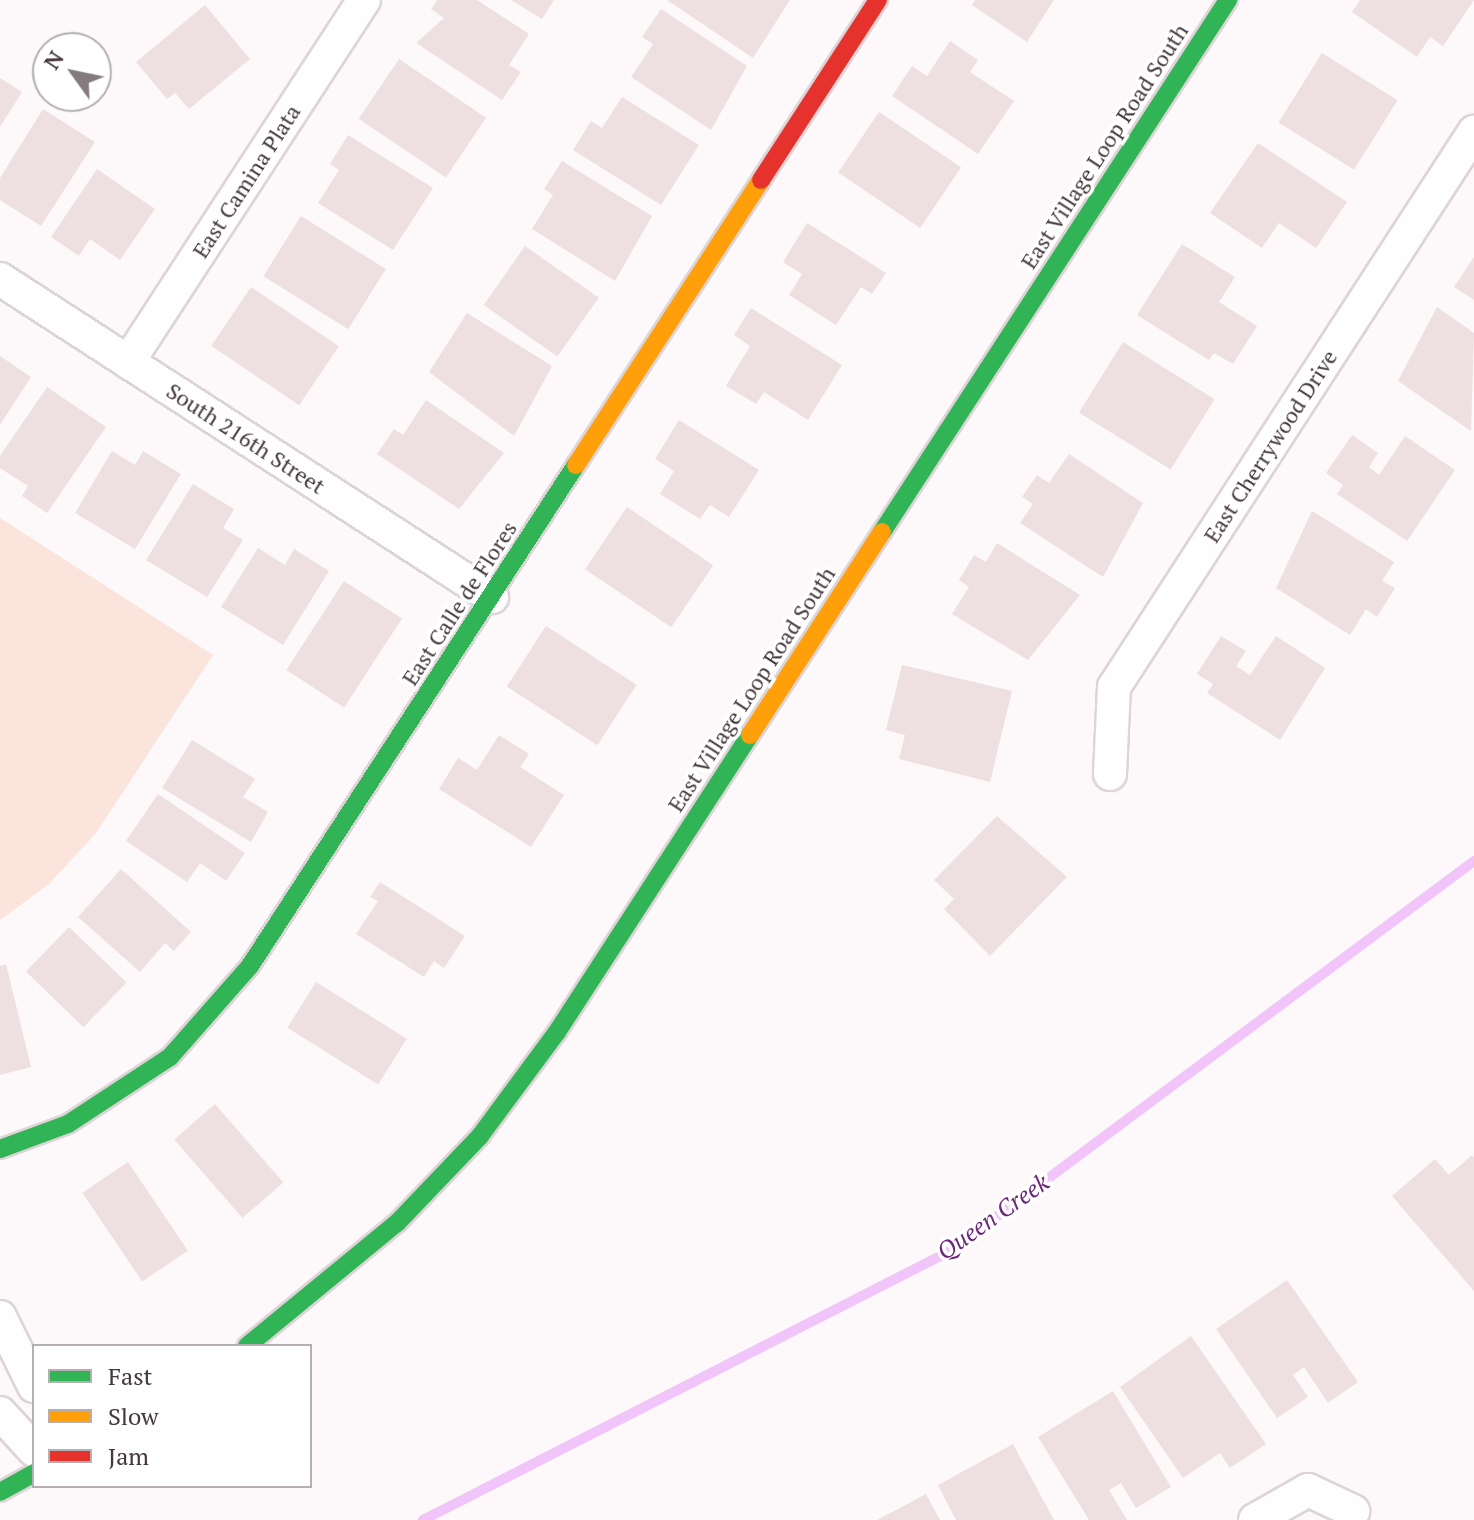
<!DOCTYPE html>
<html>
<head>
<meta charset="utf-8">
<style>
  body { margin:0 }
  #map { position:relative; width:1474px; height:1520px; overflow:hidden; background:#fdf8fa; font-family:"PT Serif",serif }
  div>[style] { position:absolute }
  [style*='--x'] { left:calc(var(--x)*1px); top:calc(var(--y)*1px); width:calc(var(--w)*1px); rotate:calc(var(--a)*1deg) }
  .green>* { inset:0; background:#fae4dc }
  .stream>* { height:10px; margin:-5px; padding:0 5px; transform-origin:5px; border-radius:5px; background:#f1c5f9 }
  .building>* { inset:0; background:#eee0e0; transform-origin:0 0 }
  .roads { filter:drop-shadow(2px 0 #ddd4d7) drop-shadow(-2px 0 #ddd4d7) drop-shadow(0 2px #ddd4d7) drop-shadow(0 -2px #ddd4d7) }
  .street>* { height:32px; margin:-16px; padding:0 16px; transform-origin:16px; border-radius:16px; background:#fffefe }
  .fast>* { height:18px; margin:-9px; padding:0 9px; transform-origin:9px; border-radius:9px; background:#30b455 }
  .slow>* { height:18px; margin:-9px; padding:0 9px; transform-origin:9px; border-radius:9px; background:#ff9f0a }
  .jam>* { height:18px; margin:-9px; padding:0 9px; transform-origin:9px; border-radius:9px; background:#e5322d }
  span { translate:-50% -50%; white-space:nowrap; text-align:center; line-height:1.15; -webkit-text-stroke:7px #fff; paint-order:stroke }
  .street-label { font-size:22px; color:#45383b }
  .water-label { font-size:24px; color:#6d267b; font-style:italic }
  .legend { position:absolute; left:32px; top:1344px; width:280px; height:144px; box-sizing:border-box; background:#fff; border:2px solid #b5afb1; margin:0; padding:10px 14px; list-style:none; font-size:24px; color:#45383b }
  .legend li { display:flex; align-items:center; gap:16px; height:40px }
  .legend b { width:40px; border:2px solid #b5afb1 }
  .north { position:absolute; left:32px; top:32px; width:80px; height:80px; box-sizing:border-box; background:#fff; border:2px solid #b5afb1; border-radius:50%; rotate:303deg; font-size:22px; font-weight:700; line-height:32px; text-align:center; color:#45383b }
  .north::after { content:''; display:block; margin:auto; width:28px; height:36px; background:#857b7e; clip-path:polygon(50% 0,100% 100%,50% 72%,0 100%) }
</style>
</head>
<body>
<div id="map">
  <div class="green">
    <div style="clip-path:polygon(0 518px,213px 655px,96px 833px,49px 884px,0 920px)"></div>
  </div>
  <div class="stream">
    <div style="--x:423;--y:1520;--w:594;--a:-27.04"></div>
    <div style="--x:952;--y:1250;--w:651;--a:-36.69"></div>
  </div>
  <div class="building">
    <div style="clip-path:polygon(437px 0,477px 0,529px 34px,509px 65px,521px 72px,502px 100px,416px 43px,444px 18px,431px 9px)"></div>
    <div style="clip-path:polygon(511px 0,554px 0,542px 19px)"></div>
    <div style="clip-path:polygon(667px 0,790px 0,753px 58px)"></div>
    <div style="clip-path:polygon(975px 0,1054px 0,1027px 42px,972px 5px)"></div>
    <div style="clip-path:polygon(1360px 0,1474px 0,1443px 46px,1430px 37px,1417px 57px,1352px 12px)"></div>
    <div style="clip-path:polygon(205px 5px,250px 59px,189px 109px,175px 93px,167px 99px,136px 62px)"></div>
    <div style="clip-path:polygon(661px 9px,747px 66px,711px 130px,631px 77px,653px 44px,642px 37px)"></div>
    <div style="clip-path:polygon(950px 41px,978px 60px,970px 72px,1014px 101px,978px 154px,892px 96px,912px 66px,927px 76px)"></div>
    <div style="left:1322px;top:53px;width:89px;height:82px;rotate:32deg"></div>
    <div style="left:399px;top:59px;width:105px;height:72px;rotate:34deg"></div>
    <div style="clip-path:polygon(0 78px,22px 92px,0 127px)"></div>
    <div style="clip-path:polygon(622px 97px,699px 145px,661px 205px,573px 150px,591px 121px,602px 128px)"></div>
    <div style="clip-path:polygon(43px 109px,95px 142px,41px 226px,0 200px,0 178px)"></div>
    <div style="left:879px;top:112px;width:99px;height:73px;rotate:34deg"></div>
    <div style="clip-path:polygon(348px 135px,433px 188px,393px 250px,318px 203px,339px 170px,330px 164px)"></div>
    <div style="clip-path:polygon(1258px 143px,1347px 202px,1316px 248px,1279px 223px,1262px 248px,1210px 213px)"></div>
    <div style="clip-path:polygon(562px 161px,652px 216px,615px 281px,532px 229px,553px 195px,544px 189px)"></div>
    <div style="clip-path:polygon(97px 169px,155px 209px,120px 260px,90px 239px,79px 256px,51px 237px)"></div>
    <div style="left:301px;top:216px;width:100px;height:71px;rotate:32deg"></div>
    <div style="clip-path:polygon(807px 223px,886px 273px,872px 294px,861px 287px,836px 325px,789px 295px,802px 274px,783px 262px)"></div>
    <div style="clip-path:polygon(1182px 244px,1235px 277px,1219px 302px,1257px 326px,1233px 364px,1214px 353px,1209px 360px,1137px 315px)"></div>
    <div style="left:525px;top:246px;width:90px;height:72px;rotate:35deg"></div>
    <div style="clip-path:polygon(1474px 257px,1474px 300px,1454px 287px)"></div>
    <div style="left:251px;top:287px;width:106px;height:71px;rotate:34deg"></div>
    <div style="clip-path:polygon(1437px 307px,1474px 333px,1471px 431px,1398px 381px)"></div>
    <div style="clip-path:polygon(751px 308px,842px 365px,808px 420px,764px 392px,756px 404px,726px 386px,750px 346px,734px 335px)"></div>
    <div style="clip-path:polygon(467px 313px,552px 366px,514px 436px,429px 372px)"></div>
    <div style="left:1123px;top:342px;width:108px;height:83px;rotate:32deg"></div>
    <div style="clip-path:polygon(0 356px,31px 377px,0 425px)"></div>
    <div style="clip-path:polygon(47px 387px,106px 427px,47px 513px,22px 496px,28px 486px,0 468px,0 456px)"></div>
    <div style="clip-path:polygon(426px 400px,504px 453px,459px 509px,377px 454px,394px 429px,403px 435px)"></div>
    <div style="clip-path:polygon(679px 420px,759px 470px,729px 517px,710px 505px,700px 519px,660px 494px,674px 471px,655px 459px)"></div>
    <div style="clip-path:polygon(1352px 435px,1378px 453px,1369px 467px,1379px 475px,1405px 436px,1455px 470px,1407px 541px,1337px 494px,1343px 485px,1326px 473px)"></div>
    <div style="clip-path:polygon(112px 451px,135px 465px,143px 451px,181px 474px,135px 549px,75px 513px)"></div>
    <div style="clip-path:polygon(1069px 454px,1143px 503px,1103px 577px,1020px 523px,1033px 504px,1022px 497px,1037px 475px,1049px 483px)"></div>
    <div style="clip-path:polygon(193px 484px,234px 509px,223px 528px,243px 540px,207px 597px,146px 560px)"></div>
    <div style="left:627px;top:507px;width:104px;height:75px;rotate:34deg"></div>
    <div style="clip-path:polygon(1312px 511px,1394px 562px,1382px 581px,1395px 588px,1377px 617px,1366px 609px,1350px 635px,1276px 588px)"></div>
    <div style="clip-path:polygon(997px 543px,1080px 595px,1028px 660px,952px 614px,969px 587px,959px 580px,974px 555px,986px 562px)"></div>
    <div style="clip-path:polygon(258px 548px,285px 565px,294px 549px,329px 571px,283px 645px,221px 607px)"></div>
    <div style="left:344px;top:581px;width:69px;height:106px;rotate:33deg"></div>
    <div style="left:546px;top:626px;width:108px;height:72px;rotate:33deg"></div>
    <div style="clip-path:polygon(1221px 636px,1246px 651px,1236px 666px,1250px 675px,1276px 636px,1325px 668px,1280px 740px,1207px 693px,1213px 684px,1197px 674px)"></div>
    <div style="clip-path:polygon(902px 665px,1012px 691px,990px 782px,899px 759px,905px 735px,886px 730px)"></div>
    <div style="clip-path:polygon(499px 735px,529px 754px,520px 767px,564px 795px,531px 847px,439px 789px,458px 758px,477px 770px)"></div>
    <div style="clip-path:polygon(192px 740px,255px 779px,243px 797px,268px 812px,251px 842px,162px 788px)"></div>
    <div style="clip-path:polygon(158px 794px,245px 853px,226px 881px,200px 863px,187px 882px,126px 841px)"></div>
    <div style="clip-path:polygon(997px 816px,1067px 877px,990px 956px,944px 909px,954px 899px,934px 880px)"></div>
    <div style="clip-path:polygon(121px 869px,191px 932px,174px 951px,165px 943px,140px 972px,78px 917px)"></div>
    <div style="clip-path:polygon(380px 882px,465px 936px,444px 968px,434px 961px,424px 977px,356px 934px,378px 901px,370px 897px)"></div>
    <div style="left:69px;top:927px;width:80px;height:62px;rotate:44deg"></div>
    <div style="clip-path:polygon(6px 964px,31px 1067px,0 1075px,0 966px)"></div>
    <div style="left:316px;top:982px;width:107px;height:54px;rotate:32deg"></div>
    <div style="left:215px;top:1104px;width:104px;height:54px;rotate:49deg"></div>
    <div style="clip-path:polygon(1472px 1155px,1474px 1158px,1474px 1291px,1392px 1196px,1435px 1159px,1449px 1175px)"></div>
    <div style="left:128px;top:1162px;width:107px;height:55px;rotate:56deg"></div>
    <div style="clip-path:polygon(1287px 1280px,1358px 1382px,1328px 1403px,1304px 1367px,1293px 1375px,1308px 1397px,1277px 1418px,1216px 1329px)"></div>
    <div style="clip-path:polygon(1191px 1336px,1266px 1444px,1230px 1468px,1220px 1453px,1183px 1478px,1120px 1387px)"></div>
    <div style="clip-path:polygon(1113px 1391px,1171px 1487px,1136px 1508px,1121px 1483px,1109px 1490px,1127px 1520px,1089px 1520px,1038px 1437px)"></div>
    <div style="clip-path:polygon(1013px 1444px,1054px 1520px,956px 1520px,938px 1485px)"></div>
    <div style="clip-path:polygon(926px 1494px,940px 1520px,877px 1520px)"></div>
  </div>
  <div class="roads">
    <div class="street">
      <div style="--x:0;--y:279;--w:586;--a:32.88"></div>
      <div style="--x:128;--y:362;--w:432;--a:-56.9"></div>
      <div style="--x:1110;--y:774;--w:87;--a:-87.4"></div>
      <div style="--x:1114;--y:687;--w:662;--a:-57.03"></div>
      <div style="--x:0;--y:1317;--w:77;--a:63.8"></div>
      <div style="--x:0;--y:1413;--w:50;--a:47.4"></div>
      <div style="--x:1255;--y:1520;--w:61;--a:-29.5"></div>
      <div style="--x:1308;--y:1490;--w:50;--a:25"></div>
    </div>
    <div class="fast">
      <div style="--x:882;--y:532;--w:635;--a:-56.96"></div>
      <div style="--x:0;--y:1149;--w:72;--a:-20.2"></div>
      <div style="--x:68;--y:1124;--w:122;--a:-33.3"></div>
      <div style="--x:170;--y:1057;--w:121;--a:-48.7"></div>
      <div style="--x:250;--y:966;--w:598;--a:-56.95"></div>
      <div style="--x:247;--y:1346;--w:194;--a:-39.4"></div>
      <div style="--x:397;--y:1223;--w:120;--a:-46.3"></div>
      <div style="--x:480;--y:1136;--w:129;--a:-53.5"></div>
      <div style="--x:557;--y:1032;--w:354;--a:-57"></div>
      <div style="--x:0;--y:1492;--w:39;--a:-29"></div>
    </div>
    <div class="slow">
      <div style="--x:576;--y:465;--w:340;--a:-57"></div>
      <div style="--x:750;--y:735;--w:242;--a:-57"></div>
    </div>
    <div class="jam">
      <div style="--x:761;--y:180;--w:215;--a:-57"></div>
    </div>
  </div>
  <div class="street-label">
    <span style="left:1104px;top:146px;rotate:-57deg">East Village Loop Road South</span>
    <span style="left:246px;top:181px;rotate:-57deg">East Camina Plata</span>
    <span style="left:246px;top:438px;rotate:33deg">South 216th Street</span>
    <span style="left:1270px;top:446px;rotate:-57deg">East Cherrywood Drive</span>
    <span style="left:459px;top:603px;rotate:-57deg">East Calle de Flores</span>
    <span style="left:751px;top:689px;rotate:-57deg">East Village Loop Road South</span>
  </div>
  <div class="water-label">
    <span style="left:993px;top:1217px;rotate:-35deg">Queen Creek</span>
  </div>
  <ul class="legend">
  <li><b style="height:10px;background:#30b455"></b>Fast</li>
  <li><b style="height:10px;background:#ff9f0a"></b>Slow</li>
  <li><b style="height:10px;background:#e5322d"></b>Jam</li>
  </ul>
  <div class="north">N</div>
</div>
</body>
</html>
